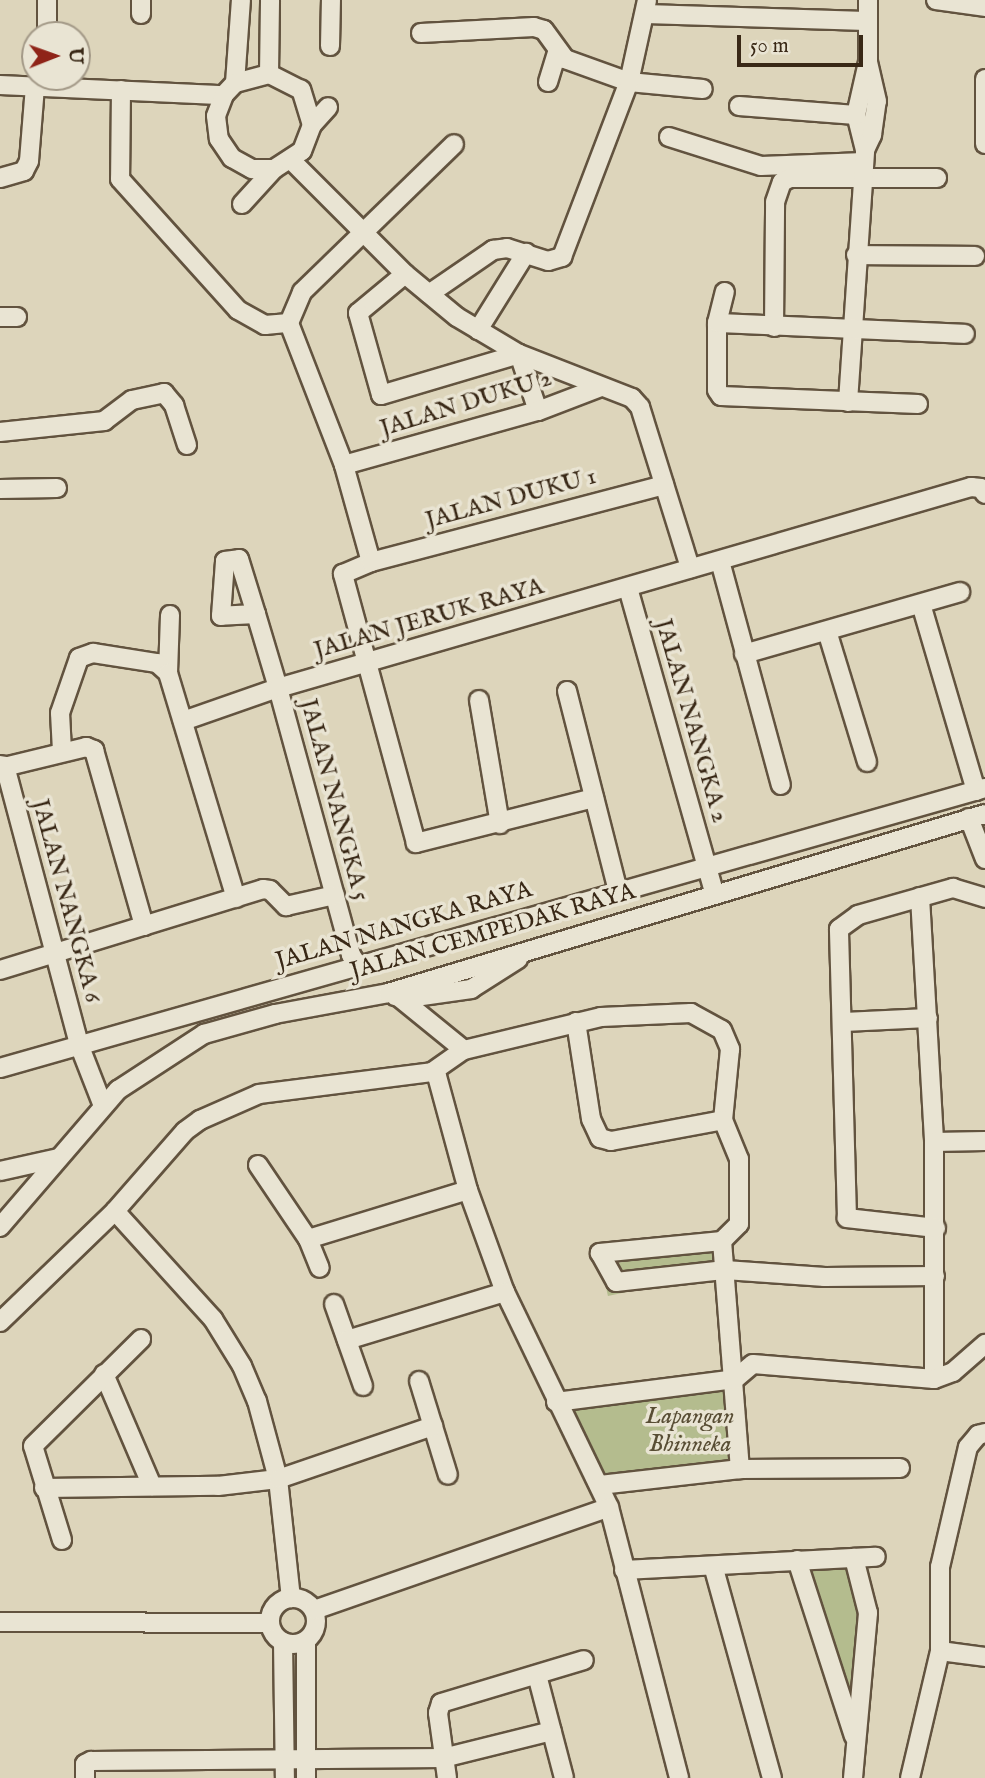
<!DOCTYPE html>
<html>
<head>
<meta charset="utf-8">
<style>
  body { margin:0 }
  #map { position:relative; width:985px; height:1778px; overflow:hidden; background:#ddd5bb; font-family:"IM FELL English",serif }
  div>[style] { position:absolute }
  [style*='--x'] { left:calc(var(--x)*1px); top:calc(var(--y)*1px); width:calc(var(--w)*1px); rotate:calc(var(--a)*1deg) }
  .green>* { inset:0; background:#b4bc8e; transform-origin:0 0 }
  .roads { filter:drop-shadow(2px 0 #62533f) drop-shadow(-2px 0 #62533f) drop-shadow(0 2px #62533f) drop-shadow(0 -2px #62533f) }
  .street>* { height:18px; margin:-9px; padding:0 9px; transform-origin:9px; border-radius:9px; background:#e9e4d3 }
  .street>.ring { margin:-9px; padding:0; box-sizing:content-box; background:none; border:18px solid #e9e4d3; border-radius:50% }
  span { translate:-50% -50%; white-space:nowrap; text-align:center; line-height:1.15; -webkit-text-stroke:7px #e9e4d3; paint-order:stroke }
  .street-label { font-size:24px; color:#392816 }
  .park-label { font-size:24px; color:#584d34; font-style:italic }
  .north { position:absolute; left:21px; top:21px; width:70px; height:70px; box-sizing:border-box; background:#e9e4d3; border:2px solid #a39987; border-radius:50%; rotate:89deg; font-size:19px; font-weight:700; line-height:28px; text-align:center; color:#392816 }
  .north::after { content:''; display:block; margin:auto; width:24px; height:32px; background:#8f2418; clip-path:polygon(50% 0,100% 100%,50% 72%,0 100%) }
  .scale { position:absolute; left:737px; top:35px; width:126px; height:32px; box-sizing:border-box; border:4px solid #392816; border-top:0; padding-left:9px; font-size:21px; line-height:24px; white-space:nowrap; color:#392816; -webkit-text-stroke:5px #e9e4d3; paint-order:stroke }
</style>
</head>
<body>
<div id="map">
  <div class="green">
    <div style="left:722px;top:1241px;width:30px;height:123px;rotate:78deg"></div>
    <div style="clip-path:polygon(728px 1389px,734px 1462px,604px 1478px,569px 1411px)"></div>
    <div style="clip-path:polygon(805px 1565px,851px 1565px,864px 1612px,855px 1728px)"></div>
  </div>
  <div class="roads">
    <div class="street">
      <div style="--x:936;--y:0;--w:49;--a:8.1"></div>
      <div style="--x:141;--y:14;--w:14;--a:-90"></div>
      <div style="--x:646;--y:14;--w:220;--a:1.8"></div>
      <div style="--x:421;--y:33;--w:113;--a:-3"></div>
      <div style="--x:534;--y:27;--w:10;--a:17"></div>
      <div style="--x:544;--y:30;--w:36;--a:54"></div>
      <div style="--x:565;--y:59;--w:68;--a:19.8"></div>
      <div style="--x:629;--y:82;--w:74;--a:5.4"></div>
      <div style="--x:47;--y:35;--w:35;--a:-90"></div>
      <div style="--x:330;--y:46;--w:46;--a:-88.8"></div>
      <div style="--x:269;--y:74;--w:74;--a:-89.2"></div>
      <div style="--x:985;--y:79;--w:65;--a:90"></div>
      <div style="--x:548;--y:82;--w:31;--a:-73"></div>
      <div style="--x:235;--y:83;--w:83;--a:-85.9"></div>
      <div style="--x:0;--y:85;--w:224;--a:2.6"></div>
      <div style="--x:121;--y:90;--w:89;--a:90.6"></div>
      <div style="--x:120;--y:179;--w:176;--a:48"></div>
      <div style="--x:238;--y:310;--w:31;--a:29"></div>
      <div style="--x:265;--y:325;--w:24;--a:-5"></div>
      <div style="--x:739;--y:106;--w:117;--a:4.4"></div>
      <div style="--x:312;--y:125;--w:37;--a:-107"></div>
      <div style="--x:301;--y:90;--w:36;--a:-153"></div>
      <div style="--x:269;--y:74;--w:35;--a:165"></div>
      <div style="--x:235;--y:83;--w:16;--a:133"></div>
      <div style="--x:224;--y:95;--w:22;--a:111"></div>
      <div style="--x:216;--y:116;--w:23;--a:83"></div>
      <div style="--x:219;--y:139;--w:23;--a:56"></div>
      <div style="--x:232;--y:158;--w:23;--a:29"></div>
      <div style="--x:252;--y:169;--w:22;--a:0"></div>
      <div style="--x:274;--y:169;--w:33;--a:-33"></div>
      <div style="--x:302;--y:151;--w:28;--a:-69"></div>
      <div style="--x:312;--y:125;--w:24;--a:-48"></div>
      <div style="--x:669;--y:137;--w:96;--a:17.5"></div>
      <div style="--x:761;--y:166;--w:103;--a:-2.2"></div>
      <div style="--x:865;--y:150;--w:36;--a:-104"></div>
      <div style="--x:856;--y:115;--w:54;--a:-77.2"></div>
      <div style="--x:292;--y:161;--w:160;--a:45"></div>
      <div style="--x:405;--y:274;--w:67;--a:39.6"></div>
      <div style="--x:457;--y:317;--w:72;--a:30.8"></div>
      <div style="--x:519;--y:354;--w:121;--a:21.3"></div>
      <div style="--x:632;--y:398;--w:12;--a:48"></div>
      <div style="--x:640;--y:407;--w:169;--a:72.7"></div>
      <div style="--x:0;--y:178;--w:25;--a:-16"></div>
      <div style="--x:24;--y:171;--w:11;--a:-63"></div>
      <div style="--x:29;--y:161;--w:74;--a:-85.4"></div>
      <div style="--x:242;--y:204;--w:47;--a:-47.6"></div>
      <div style="--x:856;--y:255;--w:119;--a:0.5"></div>
      <div style="--x:405;--y:274;--w:61;--a:140.3"></div>
      <div style="--x:358;--y:313;--w:85;--a:74.3"></div>
      <div style="--x:381;--y:395;--w:144;--a:-16.5"></div>
      <div style="--x:519;--y:354;--w:60;--a:71.6"></div>
      <div style="--x:429;--y:294;--w:78;--a:-34.5"></div>
      <div style="--x:493;--y:250;--w:14;--a:-8"></div>
      <div style="--x:507;--y:248;--w:43;--a:17.6"></div>
      <div style="--x:548;--y:261;--w:15;--a:-16"></div>
      <div style="--x:562;--y:257;--w:187;--a:-69.1"></div>
      <div style="--x:629;--y:82;--w:84;--a:-77.6"></div>
      <div style="--x:0;--y:317;--w:17;--a:0"></div>
      <div style="--x:717;--y:323;--w:32;--a:-76"></div>
      <div style="--x:774;--y:327;--w:125;--a:-89.5"></div>
      <div style="--x:775;--y:202;--w:21;--a:-71"></div>
      <div style="--x:782;--y:182;--w:9;--a:-27"></div>
      <div style="--x:790;--y:178;--w:147;--a:0"></div>
      <div style="--x:478;--y:330;--w:91;--a:-58.1"></div>
      <div style="--x:848;--y:402;--w:253;--a:-86.1"></div>
      <div style="--x:865;--y:150;--w:17;--a:-65"></div>
      <div style="--x:872;--y:135;--w:34;--a:-82"></div>
      <div style="--x:877;--y:101;--w:40;--a:-103"></div>
      <div style="--x:868;--y:62;--w:62;--a:-90"></div>
      <div style="--x:918;--y:404;--w:197;--a:-177.7"></div>
      <div style="--x:721;--y:396;--w:7;--a:-124"></div>
      <div style="--x:717;--y:390;--w:67;--a:-90"></div>
      <div style="--x:717;--y:323;--w:248;--a:2.5"></div>
      <div style="--x:0;--y:432;--w:105;--a:-6"></div>
      <div style="--x:104;--y:421;--w:35;--a:-37"></div>
      <div style="--x:132;--y:400;--w:33;--a:-12"></div>
      <div style="--x:164;--y:393;--w:16;--a:50"></div>
      <div style="--x:174;--y:405;--w:42;--a:72"></div>
      <div style="--x:344;--y:465;--w:201;--a:-15.6"></div>
      <div style="--x:538;--y:411;--w:67;--a:-20.9"></div>
      <div style="--x:0;--y:489;--w:57;--a:-1"></div>
      <div style="--x:720;--y:561;--w:232;--a:74.8"></div>
      <div style="--x:371;--y:562;--w:101;--a:-105.6"></div>
      <div style="--x:344;--y:465;--w:152;--a:-111.2"></div>
      <div style="--x:289;--y:323;--w:34;--a:-67"></div>
      <div style="--x:302;--y:292;--w:212;--a:-44.2"></div>
      <div style="--x:628;--y:588;--w:316;--a:74.2"></div>
      <div style="--x:921;--y:604;--w:195;--a:73.6"></div>
      <div style="--x:256;--y:614;--w:35;--a:177"></div>
      <div style="--x:221;--y:616;--w:55;--a:-85.8"></div>
      <div style="--x:225;--y:561;--w:14;--a:-8"></div>
      <div style="--x:239;--y:559;--w:58;--a:72.8"></div>
      <div style="--x:256;--y:614;--w:77;--a:73.4"></div>
      <div style="--x:278;--y:688;--w:277;--a:74.7"></div>
      <div style="--x:351;--y:955;--w:11;--a:56"></div>
      <div style="--x:827;--y:631;--w:137;--a:73"></div>
      <div style="--x:744;--y:654;--w:225;--a:-16"></div>
      <div style="--x:168;--y:673;--w:58;--a:-88"></div>
      <div style="--x:567;--y:691;--w:206;--a:75.7"></div>
      <div style="--x:479;--y:700;--w:126;--a:80.4"></div>
      <div style="--x:183;--y:721;--w:101;--a:-19.2"></div>
      <div style="--x:278;--y:688;--w:722;--a:-16.17"></div>
      <div style="--x:971;--y:487;--w:10;--a:6"></div>
      <div style="--x:981;--y:488;--w:7;--a:56"></div>
      <div style="--x:62;--y:751;--w:38;--a:-93"></div>
      <div style="--x:60;--y:713;--w:58;--a:-70.9"></div>
      <div style="--x:79;--y:658;--w:15;--a:-20"></div>
      <div style="--x:93;--y:653;--w:65;--a:8.9"></div>
      <div style="--x:157;--y:663;--w:15;--a:42"></div>
      <div style="--x:168;--y:673;--w:235;--a:73.2"></div>
      <div style="--x:0;--y:765;--w:5;--a:11"></div>
      <div style="--x:5;--y:766;--w:291;--a:75.1"></div>
      <div style="--x:80;--y:1047;--w:63;--a:68.7"></div>
      <div style="--x:0;--y:768;--w:89;--a:-13.7"></div>
      <div style="--x:86;--y:747;--w:9;--a:21"></div>
      <div style="--x:94;--y:750;--w:183;--a:74.1"></div>
      <div style="--x:594;--y:798;--w:184;--a:165.8"></div>
      <div style="--x:416;--y:843;--w:279;--a:-105.2"></div>
      <div style="--x:343;--y:574;--w:30;--a:-23"></div>
      <div style="--x:371;--y:562;--w:303;--a:-14.7"></div>
      <div style="--x:969;--y:818;--w:44;--a:68.7"></div>
      <div style="--x:920;--y:897;--w:245;--a:86.7"></div>
      <div style="--x:934;--y:1142;--w:237;--a:90"></div>
      <div style="--x:0;--y:970;--w:275;--a:-17.1"></div>
      <div style="--x:263;--y:889;--w:7;--a:8"></div>
      <div style="--x:270;--y:890;--w:23;--a:45"></div>
      <div style="--x:286;--y:906;--w:50;--a:-12.7"></div>
      <div style="--x:395;--y:996;--w:13;--a:9"></div>
      <div style="--x:408;--y:998;--w:64;--a:-8.1"></div>
      <div style="--x:471;--y:989;--w:56;--a:-32.6"></div>
      <div style="--x:400;--y:998;--w:82;--a:39.1"></div>
      <div style="--x:464;--y:1050;--w:141;--a:-13.5"></div>
      <div style="--x:601;--y:1017;--w:90;--a:-2.5"></div>
      <div style="--x:691;--y:1013;--w:35;--a:29"></div>
      <div style="--x:722;--y:1030;--w:21;--a:67"></div>
      <div style="--x:730;--y:1049;--w:71;--a:95.6"></div>
      <div style="--x:723;--y:1120;--w:42;--a:67.7"></div>
      <div style="--x:739;--y:1159;--w:65;--a:90"></div>
      <div style="--x:739;--y:1224;--w:24;--a:135"></div>
      <div style="--x:576;--y:1022;--w:98;--a:81.2"></div>
      <div style="--x:591;--y:1119;--w:21;--a:65"></div>
      <div style="--x:600;--y:1138;--w:11;--a:15"></div>
      <div style="--x:611;--y:1141;--w:114;--a:-10.6"></div>
      <div style="--x:844;--y:1022;--w:84;--a:-2.7"></div>
      <div style="--x:0;--y:1068;--w:1024;--a:-15.87"></div>
      <div style="--x:432;--y:1072;--w:39;--a:-35"></div>
      <div style="--x:934;--y:1142;--w:51;--a:-1.1"></div>
      <div style="--x:258;--y:1165;--w:89;--a:56"></div>
      <div style="--x:308;--y:1239;--w:31;--a:68"></div>
      <div style="--x:0;--y:1171;--w:59;--a:-12.6"></div>
      <div style="--x:115;--y:1211;--w:146;--a:47.8"></div>
      <div style="--x:213;--y:1319;--w:55;--a:58.3"></div>
      <div style="--x:242;--y:1366;--w:38;--a:67"></div>
      <div style="--x:257;--y:1401;--w:81;--a:74.9"></div>
      <div style="--x:278;--y:1479;--w:120;--a:83.8"></div>
      <div style="--x:0;--y:1227;--w:181;--a:-49.3"></div>
      <div style="--x:118;--y:1090;--w:103;--a:-33.1"></div>
      <div style="--x:204;--y:1034;--w:74;--a:-15.7"></div>
      <div style="--x:275;--y:1014;--w:115;--a:-10.5"></div>
      <div style="--x:388;--y:993;--w:623;--a:-16.69"></div>
      <div style="--x:936;--y:1228;--w:90;--a:-173.6"></div>
      <div style="--x:847;--y:1218;--w:289;--a:-91.6"></div>
      <div style="--x:839;--y:929;--w:24;--a:-36"></div>
      <div style="--x:858;--y:915;--w:99;--a:-15.9"></div>
      <div style="--x:953;--y:888;--w:34;--a:17"></div>
      <div style="--x:308;--y:1239;--w:167;--a:-17"></div>
      <div style="--x:722;--y:1241;--w:123;--a:174.4"></div>
      <div style="--x:600;--y:1253;--w:33;--a:61"></div>
      <div style="--x:616;--y:1282;--w:110;--a:-6.3"></div>
      <div style="--x:725;--y:1270;--w:100;--a:4"></div>
      <div style="--x:825;--y:1277;--w:110;--a:-0.5"></div>
      <div style="--x:722;--y:1241;--w:229;--a:85.5"></div>
      <div style="--x:334;--y:1304;--w:87;--a:70.5"></div>
      <div style="--x:0;--y:1322;--w:160;--a:-44"></div>
      <div style="--x:115;--y:1211;--w:106;--a:-48.8"></div>
      <div style="--x:185;--y:1131;--w:19;--a:-36"></div>
      <div style="--x:200;--y:1120;--w:64;--a:-23.8"></div>
      <div style="--x:259;--y:1094;--w:174;--a:-7.2"></div>
      <div style="--x:432;--y:1072;--w:6;--a:39"></div>
      <div style="--x:437;--y:1076;--w:118;--a:74.8"></div>
      <div style="--x:468;--y:1190;--w:109;--a:70.1"></div>
      <div style="--x:505;--y:1292;--w:239;--a:64.2"></div>
      <div style="--x:609;--y:1507;--w:280;--a:75.5"></div>
      <div style="--x:347;--y:1340;--w:165;--a:-16.9"></div>
      <div style="--x:104;--y:1374;--w:122;--a:66.8"></div>
      <div style="--x:419;--y:1381;--w:98;--a:72.9"></div>
      <div style="--x:556;--y:1402;--w:180;--a:-7.3"></div>
      <div style="--x:735;--y:1379;--w:23;--a:-40"></div>
      <div style="--x:753;--y:1364;--w:182;--a:4.7"></div>
      <div style="--x:934;--y:1379;--w:20;--a:-20"></div>
      <div style="--x:953;--y:1372;--w:43;--a:-41.2"></div>
      <div style="--x:600;--y:1485;--w:141;--a:-6.5"></div>
      <div style="--x:740;--y:1469;--w:160;--a:-0.4"></div>
      <div style="--x:44;--y:1488;--w:174;--a:-0.7"></div>
      <div style="--x:218;--y:1486;--w:60;--a:-6.7"></div>
      <div style="--x:278;--y:1479;--w:164;--a:-18.9"></div>
      <div style="--x:62;--y:1540;--w:98;--a:-107.1"></div>
      <div style="--x:33;--y:1446;--w:152;--a:-44.7"></div>
      <div style="--x:797;--y:1560;--w:185;--a:72.1"></div>
      <div style="--x:714;--y:1569;--w:217;--a:74.5"></div>
      <div style="--x:624;--y:1570;--w:252;--a:-3"></div>
      <div class="ring" style="left:270px;top:1598px;width:28px;height:28px"></div>
      <div style="--x:314;--y:1610;--w:312;--a:-19.2"></div>
      <div style="--x:0;--y:1622;--w:270;--a:0.2"></div>
      <div style="--x:283;--y:1642;--w:136;--a:89.2"></div>
      <div style="--x:940;--y:1651;--w:45;--a:7.6"></div>
      <div style="--x:537;--y:1675;--w:106;--a:75.3"></div>
      <div style="--x:85;--y:1778;--w:14;--a:-90"></div>
      <div style="--x:85;--y:1764;--w:7;--a:-27"></div>
      <div style="--x:91;--y:1761;--w:352;--a:-0.5"></div>
      <div style="--x:443;--y:1758;--w:112;--a:-13.9"></div>
      <div style="--x:306;--y:1778;--w:137;--a:-90"></div>
      <div style="--x:447;--y:1778;--w:66;--a:-97.9"></div>
      <div style="--x:438;--y:1713;--w:10;--a:-73"></div>
      <div style="--x:441;--y:1703;--w:149;--a:-16.7"></div>
      <div style="--x:853;--y:1778;--w:166;--a:-84.8"></div>
      <div style="--x:868;--y:1613;--w:57;--a:-104.3"></div>
      <div style="--x:910;--y:1778;--w:130;--a:-76.7"></div>
      <div style="--x:940;--y:1651;--w:84;--a:-90"></div>
      <div style="--x:940;--y:1567;--w:123;--a:-76.9"></div>
      <div style="--x:968;--y:1447;--w:16;--a:-50"></div>
      <div style="--x:978;--y:1435;--w:7;--a:-16"></div>
    </div>
  </div>
  <div class="street-label">
    <span style="left:466px;top:404px;rotate:-17deg">JALAN DUKU 2</span>
    <span style="left:511px;top:499px;rotate:-15deg">JALAN DUKU 1</span>
    <span style="left:429px;top:619px;rotate:-16deg">JALAN JERUK RAYA</span>
    <span style="left:691px;top:721px;rotate:74deg">JALAN NANGKA 2</span>
    <span style="left:334px;top:800px;rotate:75deg">JALAN NANGKA 5</span>
    <span style="left:66px;top:901px;rotate:75deg">JALAN NANGKA 6</span>
    <span style="left:404px;top:926px;rotate:-16deg">JALAN NANGKA RAYA</span>
    <span style="left:493px;top:932px;rotate:-16deg">JALAN CEMPEDAK RAYA</span>
  </div>
  <div class="park-label">
    <span style="left:690px;top:1431px">Lapangan<br>Bhinneka</span>
  </div>
  <div class="north">U</div>
  <div class="scale">50 m</div>
</div>
</body>
</html>
